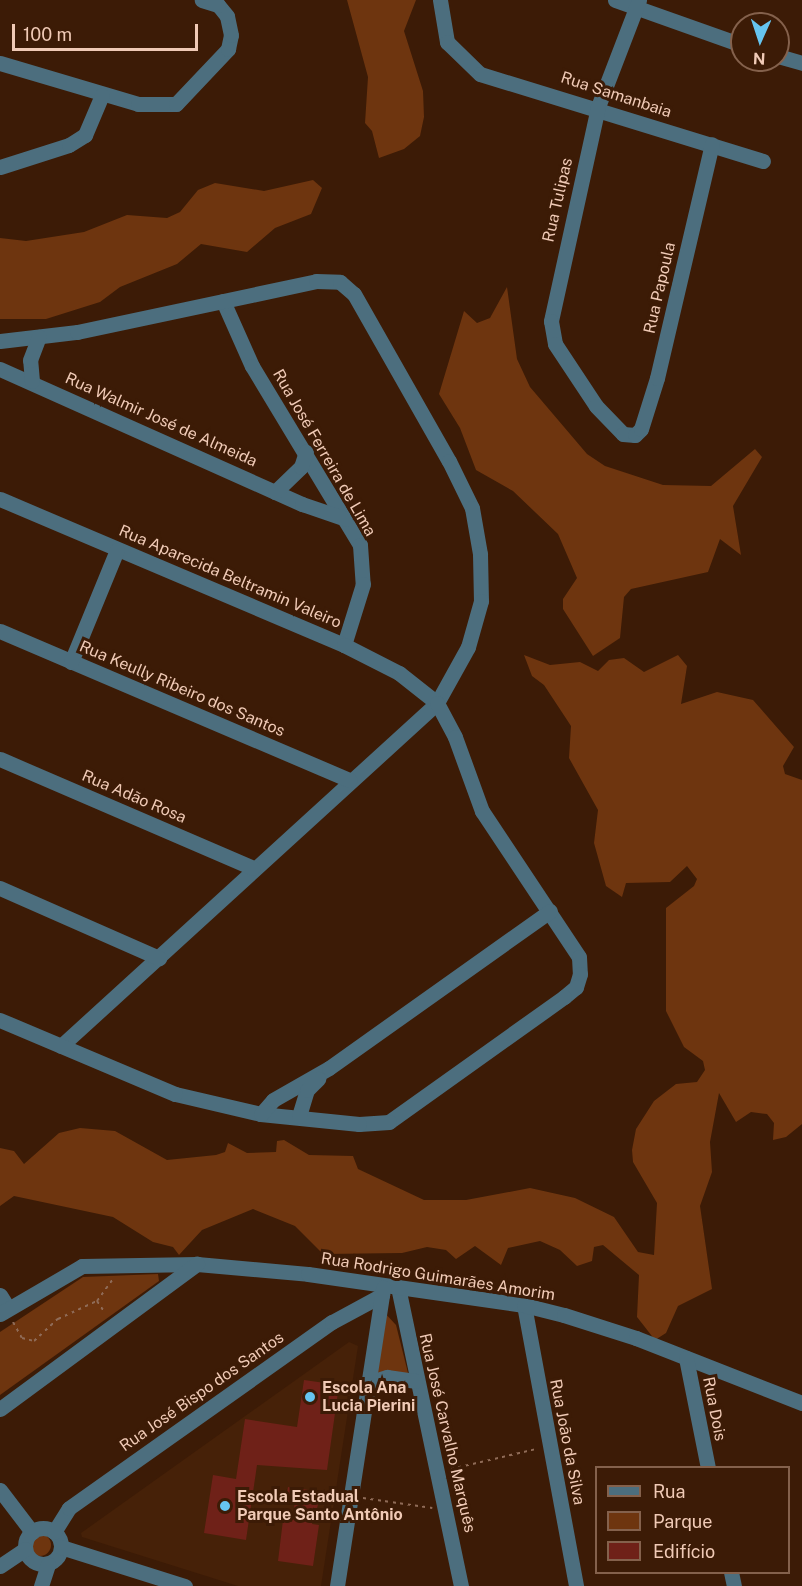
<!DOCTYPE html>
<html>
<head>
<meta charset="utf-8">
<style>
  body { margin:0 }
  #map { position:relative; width:802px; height:1586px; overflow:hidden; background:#3c1b06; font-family:"Public Sans",sans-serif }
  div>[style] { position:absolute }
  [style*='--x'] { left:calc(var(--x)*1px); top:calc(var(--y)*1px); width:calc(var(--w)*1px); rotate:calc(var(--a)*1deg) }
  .built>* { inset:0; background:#462108 }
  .green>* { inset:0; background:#6e350f }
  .round { border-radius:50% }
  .building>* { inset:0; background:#6f2118 }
  .path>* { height:2px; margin-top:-1px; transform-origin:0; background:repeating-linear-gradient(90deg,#8f6b57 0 3px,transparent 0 7.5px) }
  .minor>* { height:15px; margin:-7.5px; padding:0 7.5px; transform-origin:7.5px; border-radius:7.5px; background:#4c6e7e }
  .minor>.ring { margin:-7.5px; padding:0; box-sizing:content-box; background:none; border:15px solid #4c6e7e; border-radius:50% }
  .dots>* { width:16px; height:16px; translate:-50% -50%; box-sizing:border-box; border:3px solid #3c1b06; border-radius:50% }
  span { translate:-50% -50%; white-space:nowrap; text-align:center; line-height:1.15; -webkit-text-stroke:6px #3c1b06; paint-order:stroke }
  .street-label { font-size:16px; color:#f0cab6 }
  .poi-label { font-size:16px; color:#f0cab6; font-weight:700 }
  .left { translate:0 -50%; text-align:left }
  .legend { position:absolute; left:595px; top:1466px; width:195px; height:108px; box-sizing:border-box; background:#3c1b06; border:2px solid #84614c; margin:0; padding:8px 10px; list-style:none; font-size:18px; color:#f0cab6 }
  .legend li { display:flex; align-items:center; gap:12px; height:30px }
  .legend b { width:30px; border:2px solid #84614c }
  .north { position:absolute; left:730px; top:12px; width:60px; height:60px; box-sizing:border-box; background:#3c1b06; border:2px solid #84614c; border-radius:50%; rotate:183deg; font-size:16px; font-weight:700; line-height:24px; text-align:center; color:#f0cab6 }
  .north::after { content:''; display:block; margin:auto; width:21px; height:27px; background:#66c4ef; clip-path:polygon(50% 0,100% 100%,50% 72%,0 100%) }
  .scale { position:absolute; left:12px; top:24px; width:186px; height:27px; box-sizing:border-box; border:3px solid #f0cab6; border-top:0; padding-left:8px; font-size:18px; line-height:21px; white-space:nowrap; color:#f0cab6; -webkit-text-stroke:4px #3c1b06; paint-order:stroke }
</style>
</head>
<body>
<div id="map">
  <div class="built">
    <div style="clip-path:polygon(349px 1342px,358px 1346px,321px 1586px,238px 1586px,82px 1537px,81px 1533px)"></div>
  </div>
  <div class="green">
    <div style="clip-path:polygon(347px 0,416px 0,404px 31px,423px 91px,424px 117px,420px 136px,404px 149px,379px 158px,372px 131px,365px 123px,368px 77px)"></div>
    <div style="clip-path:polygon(313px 180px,322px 188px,311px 214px,275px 228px,247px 252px,201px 244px,177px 264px,120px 287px,100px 302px,46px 319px,0 319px,0 238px,26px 241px,84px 232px,127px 215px,167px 218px,180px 212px,198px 190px,215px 183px,264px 191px)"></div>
    <div style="clip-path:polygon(507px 287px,517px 359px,530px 387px,587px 454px,605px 466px,663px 485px,711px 486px,755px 449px,762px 457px,733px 506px,741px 555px,720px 539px,708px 572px,631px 589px,624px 597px,620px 638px,593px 656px,563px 609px,563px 599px,577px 578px,558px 534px,513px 491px,476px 470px,460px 428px,439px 394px,464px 311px,477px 323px,490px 318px)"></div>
    <div style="clip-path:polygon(524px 655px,550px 665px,580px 662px,598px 671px,609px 660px,624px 658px,644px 672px,678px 655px,687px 666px,681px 704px,717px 692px,753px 700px,794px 747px,783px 766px,785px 774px,802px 780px,802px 1124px,786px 1137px,773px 1140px,774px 1123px,767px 1114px,751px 1112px,736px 1122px,719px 1093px,710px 1142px,712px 1172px,700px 1206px,712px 1289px,678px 1306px,666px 1333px,655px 1340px,637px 1317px,639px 1275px,603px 1245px,594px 1247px,592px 1261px,577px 1266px,560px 1250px,540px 1241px,508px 1248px,501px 1265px,475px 1246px,456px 1259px,446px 1250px,427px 1247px,402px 1253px,323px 1254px,295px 1226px,253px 1209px,202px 1230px,179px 1255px,173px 1247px,153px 1242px,113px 1217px,14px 1196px,0 1206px,0 1148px,14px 1151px,24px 1164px,59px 1133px,80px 1128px,115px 1131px,167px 1160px,216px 1155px,225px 1152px,228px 1143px,247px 1153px,276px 1152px,277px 1141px,284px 1140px,309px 1155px,353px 1156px,358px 1169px,424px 1200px,466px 1200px,530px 1188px,575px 1198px,614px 1217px,638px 1252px,654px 1255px,657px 1203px,633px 1162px,632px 1150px,636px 1129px,654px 1101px,676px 1084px,697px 1082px,705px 1070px,703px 1061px,684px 1047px,666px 1011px,666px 908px,694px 886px,697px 879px,687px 866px,670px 882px,626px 883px,622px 897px,606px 886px,594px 843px,598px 810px,569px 758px,571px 726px,544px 685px,532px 676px)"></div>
    <div style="clip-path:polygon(158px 1274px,159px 1281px,0 1395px,0 1332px,83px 1277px)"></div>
    <div style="clip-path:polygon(383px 1311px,396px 1325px,408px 1373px,373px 1373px)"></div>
    <div class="round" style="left:29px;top:1534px;width:22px;height:22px"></div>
  </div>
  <div class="building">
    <div style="clip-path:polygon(304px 1380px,339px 1385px,327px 1470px,257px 1465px,246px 1540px,204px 1533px,213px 1475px,236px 1479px,245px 1419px,297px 1427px)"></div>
    <div style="clip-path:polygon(288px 1487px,322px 1492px,312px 1524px,319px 1525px,313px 1566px,278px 1561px,283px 1520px,292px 1522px,295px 1501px,286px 1500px)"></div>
  </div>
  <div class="path">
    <div style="--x:97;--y:1301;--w:27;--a:-54"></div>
    <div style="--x:13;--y:1322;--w:18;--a:61"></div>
    <div style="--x:22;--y:1338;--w:12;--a:14"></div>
    <div style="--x:34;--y:1341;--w:33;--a:-43"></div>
    <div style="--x:58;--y:1319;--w:43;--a:-24.8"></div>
    <div style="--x:97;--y:1301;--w:14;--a:56"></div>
    <div style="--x:451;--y:1469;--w:87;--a:-13.2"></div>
    <div style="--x:363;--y:1498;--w:70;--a:8.2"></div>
  </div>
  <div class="minor">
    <div style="--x:440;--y:0;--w:43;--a:80.5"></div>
    <div style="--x:447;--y:42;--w:46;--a:44.1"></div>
    <div style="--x:480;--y:74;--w:296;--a:17.1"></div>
    <div style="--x:615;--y:0;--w:135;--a:19.5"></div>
    <div style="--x:639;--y:0;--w:115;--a:111"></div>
    <div style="--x:598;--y:107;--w:219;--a:102.4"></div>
    <div style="--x:551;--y:321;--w:23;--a:80"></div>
    <div style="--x:555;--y:344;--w:74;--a:56.5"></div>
    <div style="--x:596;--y:406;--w:39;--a:46"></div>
    <div style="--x:623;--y:434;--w:12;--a:5"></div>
    <div style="--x:635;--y:435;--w:8;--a:-45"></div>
    <div style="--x:641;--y:429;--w:53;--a:-72.6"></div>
    <div style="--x:657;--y:378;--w:240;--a:-76.8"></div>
    <div style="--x:778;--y:56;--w:25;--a:16"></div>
    <div style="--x:0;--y:63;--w:144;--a:16.5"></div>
    <div style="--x:138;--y:104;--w:38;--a:0"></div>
    <div style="--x:176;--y:104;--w:76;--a:-46.6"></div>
    <div style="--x:228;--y:49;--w:14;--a:-78"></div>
    <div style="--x:231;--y:35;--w:19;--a:-102"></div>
    <div style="--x:227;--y:16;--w:14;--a:-129"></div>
    <div style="--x:218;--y:5;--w:17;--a:-163"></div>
    <div style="--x:0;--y:167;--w:72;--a:-17.7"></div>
    <div style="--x:69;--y:145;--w:19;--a:-32"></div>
    <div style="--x:85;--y:135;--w:43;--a:-67"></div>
    <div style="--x:223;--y:301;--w:71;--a:66"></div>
    <div style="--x:252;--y:366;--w:209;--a:58.9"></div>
    <div style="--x:360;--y:545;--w:39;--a:86"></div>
    <div style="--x:363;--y:584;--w:64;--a:107.3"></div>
    <div style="--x:0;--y:341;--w:78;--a:-6.7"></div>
    <div style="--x:77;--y:332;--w:244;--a:-12"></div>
    <div style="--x:316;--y:281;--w:24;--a:2"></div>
    <div style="--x:340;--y:282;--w:18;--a:41"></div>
    <div style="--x:354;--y:294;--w:192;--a:60.4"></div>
    <div style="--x:449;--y:461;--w:52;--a:63.9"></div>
    <div style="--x:472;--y:508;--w:47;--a:80.1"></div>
    <div style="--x:480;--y:554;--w:47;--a:88.8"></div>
    <div style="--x:481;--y:601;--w:48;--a:105.8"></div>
    <div style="--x:468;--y:647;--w:64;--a:119"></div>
    <div style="--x:437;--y:703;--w:509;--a:137.63"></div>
    <div style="--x:0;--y:369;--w:331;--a:24.1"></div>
    <div style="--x:302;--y:504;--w:46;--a:18.8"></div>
    <div style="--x:32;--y:381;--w:21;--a:-95"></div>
    <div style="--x:30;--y:360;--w:25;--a:-69"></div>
    <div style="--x:275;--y:492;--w:36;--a:-44"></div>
    <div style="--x:301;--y:467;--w:16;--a:-72"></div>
    <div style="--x:0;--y:499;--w:374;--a:23"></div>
    <div style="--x:344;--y:645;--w:62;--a:27"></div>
    <div style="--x:399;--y:673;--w:48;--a:38.3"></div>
    <div style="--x:437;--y:703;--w:38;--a:62"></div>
    <div style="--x:455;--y:737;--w:79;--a:70"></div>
    <div style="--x:482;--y:811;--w:175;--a:56.4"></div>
    <div style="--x:579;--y:957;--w:17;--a:87"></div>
    <div style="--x:580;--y:974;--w:14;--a:107"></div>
    <div style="--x:576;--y:987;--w:16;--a:140"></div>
    <div style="--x:564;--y:997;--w:215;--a:144.5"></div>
    <div style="--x:389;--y:1122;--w:30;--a:176"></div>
    <div style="--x:359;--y:1124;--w:99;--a:-174.2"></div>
    <div style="--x:261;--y:1114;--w:88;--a:-166.9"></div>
    <div style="--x:175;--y:1094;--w:190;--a:-157.1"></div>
    <div style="--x:0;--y:631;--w:380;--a:23.1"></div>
    <div style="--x:71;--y:662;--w:121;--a:-67.7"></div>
    <div style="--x:0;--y:759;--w:275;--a:23.3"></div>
    <div style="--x:0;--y:888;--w:174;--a:23.8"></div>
    <div style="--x:261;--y:1114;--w:18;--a:-49"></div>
    <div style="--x:273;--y:1100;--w:64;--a:-29.7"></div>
    <div style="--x:329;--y:1068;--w:271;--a:-35.4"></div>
    <div style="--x:299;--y:1116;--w:27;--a:-73"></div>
    <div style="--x:307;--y:1090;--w:16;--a:-45"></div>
    <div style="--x:398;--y:1287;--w:306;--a:78.1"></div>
    <div style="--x:0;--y:1295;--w:15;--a:58"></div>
    <div style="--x:524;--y:1305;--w:286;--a:79.5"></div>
    <div style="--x:0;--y:1314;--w:95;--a:-30.3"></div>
    <div style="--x:82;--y:1266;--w:115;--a:-1"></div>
    <div style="--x:197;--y:1264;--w:111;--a:5.1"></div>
    <div style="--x:308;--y:1274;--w:218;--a:8.2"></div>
    <div style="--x:524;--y:1305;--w:41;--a:14"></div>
    <div style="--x:564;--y:1315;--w:76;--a:17.7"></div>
    <div style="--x:636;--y:1338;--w:178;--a:21.4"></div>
    <div style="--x:686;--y:1358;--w:112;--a:78.7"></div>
    <div style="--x:368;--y:1383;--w:20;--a:-18"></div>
    <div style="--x:387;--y:1377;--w:28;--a:8"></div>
    <div style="--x:0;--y:1409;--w:245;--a:-36.4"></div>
    <div style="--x:0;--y:1490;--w:53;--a:52.7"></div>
    <div class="ring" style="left:25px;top:1528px;width:21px;height:21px"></div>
    <div style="--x:54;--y:1532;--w:28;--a:-58"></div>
    <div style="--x:69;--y:1508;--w:322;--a:-35.3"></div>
    <div style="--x:332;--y:1322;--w:57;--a:-28.4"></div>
    <div style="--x:61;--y:1547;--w:130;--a:17.5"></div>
    <div style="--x:0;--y:1566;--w:30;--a:-34"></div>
    <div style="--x:731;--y:1572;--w:14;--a:78"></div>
    <div style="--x:41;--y:1586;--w:23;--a:-72"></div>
    <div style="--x:337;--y:1586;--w:302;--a:-81.2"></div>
  </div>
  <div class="dots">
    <div style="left:310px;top:1397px;background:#66c4ef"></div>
    <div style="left:225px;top:1506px;background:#66c4ef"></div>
  </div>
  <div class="street-label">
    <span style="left:616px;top:95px;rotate:18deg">Rua Samanbaia</span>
    <span style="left:558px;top:200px;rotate:-77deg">Rua Tulipas</span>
    <span style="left:660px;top:288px;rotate:-77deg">Rua Papoula</span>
    <span style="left:161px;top:420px;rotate:24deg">Rua Walmir José de Almeida</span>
    <span style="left:324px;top:453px;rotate:60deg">Rua José Ferreira de Lima</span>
    <span style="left:230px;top:577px;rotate:23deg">Rua Aparecida Beltramin Valeiro</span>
    <span style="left:182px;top:689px;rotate:23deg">Rua Keully Ribeiro dos Santos</span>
    <span style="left:134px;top:797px;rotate:23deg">Rua Adão Rosa</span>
    <span style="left:438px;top:1277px;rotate:9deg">Rua Rodrigo Guimarães Amorim</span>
    <span style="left:202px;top:1392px;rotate:-35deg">Rua José Bispo dos Santos</span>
    <span style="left:714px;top:1409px;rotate:79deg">Rua Dois</span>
    <span style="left:447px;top:1433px;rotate:77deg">Rua José Carvalho Marquês</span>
    <span style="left:567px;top:1442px;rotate:79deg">Rua João da Silva</span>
  </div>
  <div class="poi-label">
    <span class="left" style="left:322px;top:1397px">Escola Ana<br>Lucia Pierini</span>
    <span class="left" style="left:237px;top:1506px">Escola Estadual<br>Parque Santo Antônio</span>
  </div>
  <ul class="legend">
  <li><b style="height:8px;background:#4c6e7e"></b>Rua</li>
  <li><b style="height:16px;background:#6e350f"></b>Parque</li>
  <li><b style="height:16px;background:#6f2118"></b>Edifício</li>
  </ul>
  <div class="north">N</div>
  <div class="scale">100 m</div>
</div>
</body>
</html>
